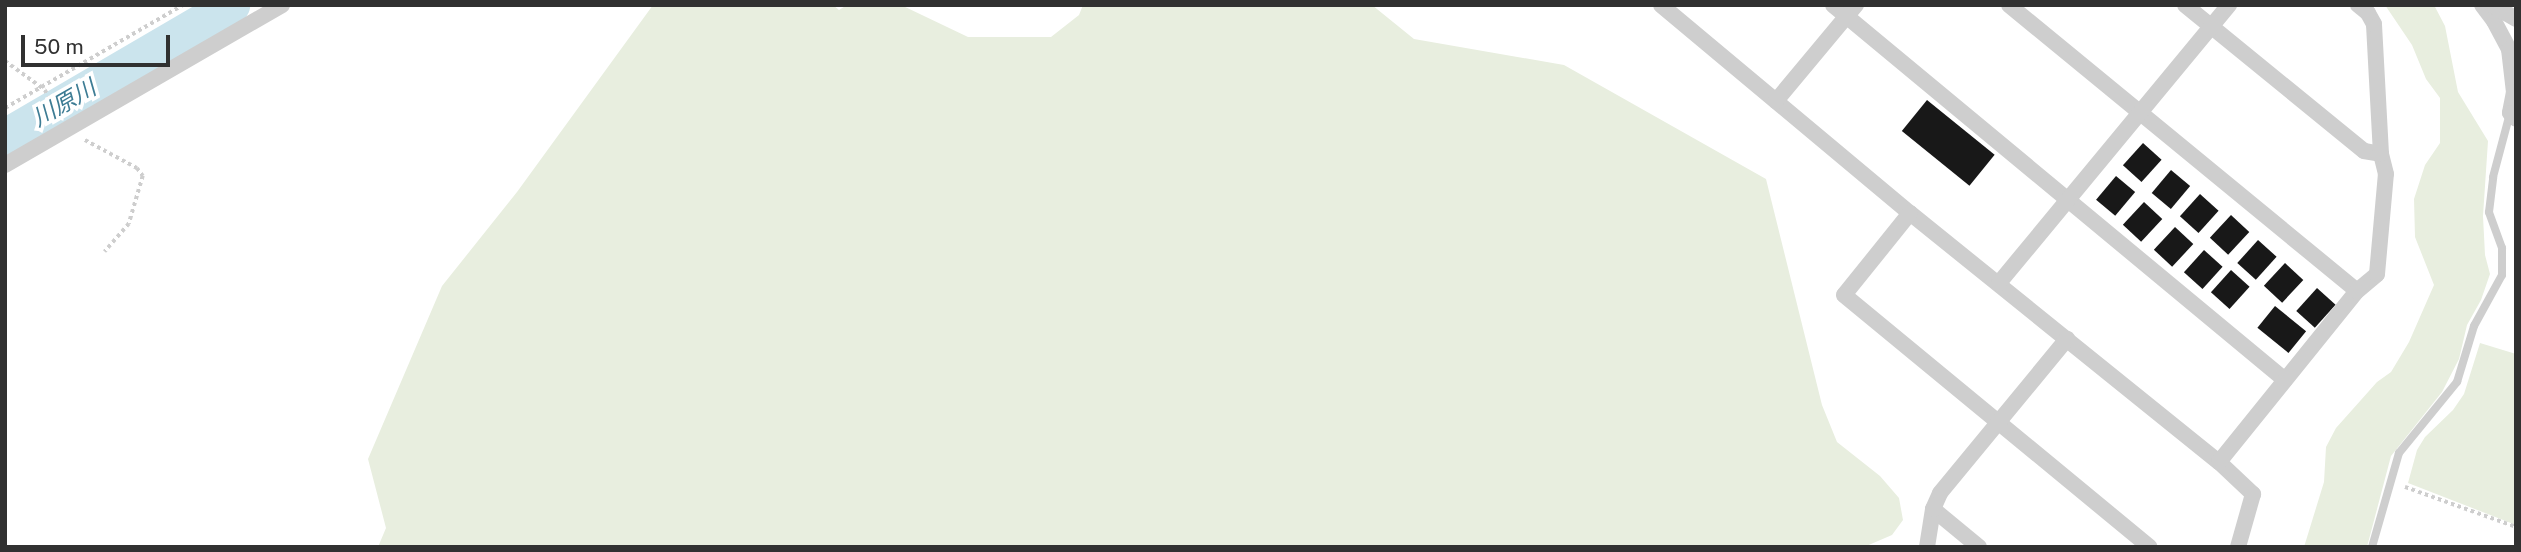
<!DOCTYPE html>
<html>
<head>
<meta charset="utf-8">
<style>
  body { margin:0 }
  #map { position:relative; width:2521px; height:552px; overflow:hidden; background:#fff; font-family:"Public Sans","Noto Sans JP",sans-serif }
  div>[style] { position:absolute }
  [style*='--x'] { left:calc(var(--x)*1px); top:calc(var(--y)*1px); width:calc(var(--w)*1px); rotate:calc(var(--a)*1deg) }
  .green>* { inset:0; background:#e8eedf }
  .river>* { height:37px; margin:-18.5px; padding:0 18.5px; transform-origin:18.5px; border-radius:18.5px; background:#cbe4ed }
  .building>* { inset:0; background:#181818; transform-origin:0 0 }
  .path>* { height:3.5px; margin-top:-1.75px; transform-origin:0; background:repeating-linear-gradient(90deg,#cecece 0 3.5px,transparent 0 7px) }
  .service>* { height:8px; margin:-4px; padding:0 4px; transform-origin:4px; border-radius:4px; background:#cecece }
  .minor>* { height:16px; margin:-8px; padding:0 8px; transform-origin:8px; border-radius:8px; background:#cecece }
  span { translate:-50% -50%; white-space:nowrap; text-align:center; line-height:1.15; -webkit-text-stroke:7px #fff; paint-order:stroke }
  .water-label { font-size:23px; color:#3d7c94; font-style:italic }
  .frame { position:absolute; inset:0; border:7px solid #313131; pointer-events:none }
  .scale { position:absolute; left:21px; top:35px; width:149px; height:32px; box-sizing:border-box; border:4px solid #313131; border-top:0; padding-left:9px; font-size:21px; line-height:24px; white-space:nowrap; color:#313131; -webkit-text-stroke:5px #fff; paint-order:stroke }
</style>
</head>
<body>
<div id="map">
  <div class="green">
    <div style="clip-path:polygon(653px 5px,833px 5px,839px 10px,847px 5px,901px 5px,968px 37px,1051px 37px,1079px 15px,1083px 5px,1372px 5px,1414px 39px,1564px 65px,1766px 179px,1822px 405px,1837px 442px,1880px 476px,1899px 498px,1903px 520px,1892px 535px,1864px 547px,378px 547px,386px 528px,368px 459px,442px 286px,517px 192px)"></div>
    <div style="clip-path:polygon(2385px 5px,2434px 5px,2445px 26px,2458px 92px,2488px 141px,2483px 216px,2485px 255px,2490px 274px,2481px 300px,2467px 325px,2459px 359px,2442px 392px,2391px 456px,2367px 547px,2304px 547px,2324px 482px,2326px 447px,2336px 428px,2377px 382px,2391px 372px,2409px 342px,2434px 285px,2415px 237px,2414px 199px,2425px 165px,2440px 143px,2440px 98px,2426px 79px,2412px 45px)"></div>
    <div style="clip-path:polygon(2480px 343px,2516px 354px,2516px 525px,2408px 483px,2417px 450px,2425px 437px,2453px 410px,2464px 394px)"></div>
  </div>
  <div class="river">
    <div style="--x:5;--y:137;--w:262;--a:-30.3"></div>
  </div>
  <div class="building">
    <div style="left:1927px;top:100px;width:87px;height:40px;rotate:39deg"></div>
    <div style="left:2143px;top:143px;width:25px;height:30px;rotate:42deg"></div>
    <div style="left:2171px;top:170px;width:25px;height:30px;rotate:40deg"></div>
    <div style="left:2116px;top:176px;width:25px;height:31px;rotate:40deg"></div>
    <div style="left:2200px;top:194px;width:25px;height:30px;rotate:42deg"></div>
    <div style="left:2144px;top:202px;width:25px;height:31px;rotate:43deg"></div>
    <div style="left:2231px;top:215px;width:25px;height:31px;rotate:43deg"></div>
    <div style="left:2175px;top:227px;width:25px;height:31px;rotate:43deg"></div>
    <div style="left:2258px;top:240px;width:25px;height:31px;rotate:42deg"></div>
    <div style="left:2204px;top:250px;width:25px;height:30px;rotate:42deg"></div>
    <div style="left:2285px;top:263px;width:25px;height:31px;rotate:43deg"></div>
    <div style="left:2231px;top:270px;width:25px;height:30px;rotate:42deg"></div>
    <div style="left:2317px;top:288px;width:25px;height:31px;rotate:42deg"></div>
    <div style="left:2275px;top:306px;width:40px;height:28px;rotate:39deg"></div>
  </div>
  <div class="path">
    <div style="--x:5;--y:61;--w:49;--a:35.9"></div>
    <div style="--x:45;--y:90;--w:30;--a:62"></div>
    <div style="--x:5;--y:108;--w:206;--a:-30.1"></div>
    <div style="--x:85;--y:140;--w:59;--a:28.3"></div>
    <div style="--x:137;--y:168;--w:10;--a:53"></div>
    <div style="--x:143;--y:176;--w:50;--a:106.3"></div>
    <div style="--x:129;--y:224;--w:37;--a:131"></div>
    <div style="--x:2405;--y:487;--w:118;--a:19.8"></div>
  </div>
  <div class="service">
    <div style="--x:2372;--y:547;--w:98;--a:-74"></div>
    <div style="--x:2399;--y:453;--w:92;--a:-50.8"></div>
    <div style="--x:2457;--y:382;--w:59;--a:-73.1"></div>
    <div style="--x:2474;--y:326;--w:58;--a:-61.2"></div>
    <div style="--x:2502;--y:275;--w:27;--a:-90"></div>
    <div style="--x:2502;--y:248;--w:38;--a:-110"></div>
    <div style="--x:2489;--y:212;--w:35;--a:-83"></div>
    <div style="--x:2493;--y:177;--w:66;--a:-75.1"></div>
  </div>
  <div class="minor">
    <div style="--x:1661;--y:5;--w:324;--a:39.9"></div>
    <div style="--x:1910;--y:213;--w:397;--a:38.9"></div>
    <div style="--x:2219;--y:462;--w:47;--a:43.3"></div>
    <div style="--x:2253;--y:494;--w:55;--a:105.8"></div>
    <div style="--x:1833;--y:5;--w:587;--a:39.68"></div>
    <div style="--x:2009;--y:5;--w:450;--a:39.4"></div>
    <div style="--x:2185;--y:5;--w:231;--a:39.2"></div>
    <div style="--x:2364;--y:151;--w:17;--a:10"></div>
    <div style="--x:2482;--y:5;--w:20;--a:53"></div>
    <div style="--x:2494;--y:21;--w:32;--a:62"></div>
    <div style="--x:2509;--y:49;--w:43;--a:83.4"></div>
    <div style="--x:2514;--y:92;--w:21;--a:101"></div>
    <div style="--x:2510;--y:113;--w:8;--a:45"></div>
    <div style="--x:2492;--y:5;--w:28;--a:30"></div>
    <div style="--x:1776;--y:101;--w:125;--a:-50.2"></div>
    <div style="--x:5;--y:165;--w:320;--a:-30"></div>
    <div style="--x:1910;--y:213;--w:105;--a:128.8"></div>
    <div style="--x:1844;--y:295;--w:396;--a:39.5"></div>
    <div style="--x:1999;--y:283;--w:361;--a:-50.4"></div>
    <div style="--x:2219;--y:462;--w:220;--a:-51.1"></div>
    <div style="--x:2357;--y:291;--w:26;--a:-40"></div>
    <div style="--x:2377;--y:274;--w:100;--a:-84.9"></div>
    <div style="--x:2386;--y:174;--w:21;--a:-104"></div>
    <div style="--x:2381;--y:154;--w:130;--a:-93.1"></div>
    <div style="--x:2374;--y:24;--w:13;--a:-119"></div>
    <div style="--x:2368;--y:13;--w:13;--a:-141"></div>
    <div style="--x:1933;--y:509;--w:60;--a:39.6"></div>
    <div style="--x:1927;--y:547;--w:38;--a:-81"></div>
    <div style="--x:1933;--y:509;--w:17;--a:-66"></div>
    <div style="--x:1940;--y:493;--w:200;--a:-50.5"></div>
  </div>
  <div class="water-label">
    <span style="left:64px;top:103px;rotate:-30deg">川原川</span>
  </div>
  <div class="frame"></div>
  <div class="scale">50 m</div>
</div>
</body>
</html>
